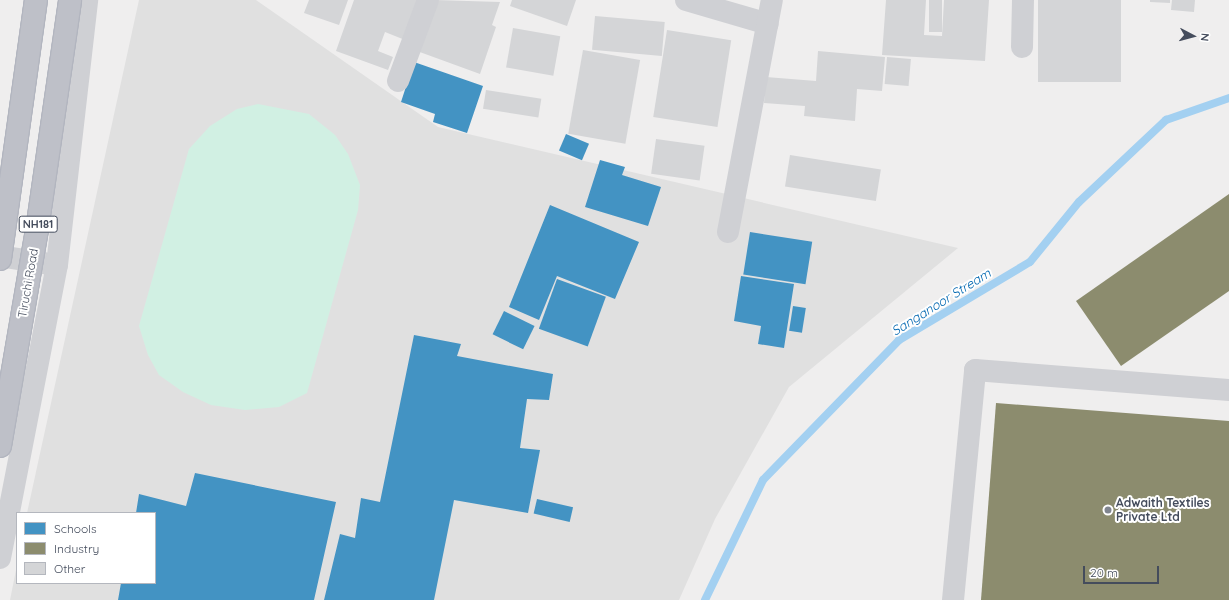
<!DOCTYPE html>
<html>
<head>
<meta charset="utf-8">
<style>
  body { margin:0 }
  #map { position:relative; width:1229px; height:600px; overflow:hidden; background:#efeeee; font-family:Quicksand,sans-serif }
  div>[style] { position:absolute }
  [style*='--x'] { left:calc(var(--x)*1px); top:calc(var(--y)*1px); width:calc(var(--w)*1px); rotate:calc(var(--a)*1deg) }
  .education>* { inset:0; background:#e0e0e0 }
  .green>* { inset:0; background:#d1f0e3 }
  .schools>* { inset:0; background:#4393c3; transform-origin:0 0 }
  .industry>* { inset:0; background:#8c8c6e }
  .stream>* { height:8px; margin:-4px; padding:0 4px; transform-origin:4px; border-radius:4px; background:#a3d0f1 }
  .building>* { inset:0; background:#d4d5d7; transform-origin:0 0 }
  .minor>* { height:22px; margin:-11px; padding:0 11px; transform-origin:11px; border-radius:11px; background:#cfd0d4 }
  .bridges { filter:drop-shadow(1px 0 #b2b5bf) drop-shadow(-1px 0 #b2b5bf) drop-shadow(0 1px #b2b5bf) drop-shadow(0 -1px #b2b5bf) }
  .highway-bridge>* { height:22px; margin:-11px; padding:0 11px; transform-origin:11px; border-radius:11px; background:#bec0c8 }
  .dots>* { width:11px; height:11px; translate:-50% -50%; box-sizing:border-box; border:2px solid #fff; border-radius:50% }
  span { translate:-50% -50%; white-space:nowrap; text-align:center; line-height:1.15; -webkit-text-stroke:4px #fff; paint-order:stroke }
  .shield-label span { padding:1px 3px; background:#fff; border:1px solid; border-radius:3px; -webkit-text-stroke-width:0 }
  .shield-label { font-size:11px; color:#444c5c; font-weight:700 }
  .street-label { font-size:12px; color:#444c5c }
  .poi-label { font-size:12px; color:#444c5c; font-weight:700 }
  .left { translate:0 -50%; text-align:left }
  .water-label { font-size:13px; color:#0368b1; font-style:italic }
  .legend { position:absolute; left:16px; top:512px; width:140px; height:72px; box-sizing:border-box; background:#fff; border:1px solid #b4b7be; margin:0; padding:5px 7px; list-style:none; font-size:12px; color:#444c5c }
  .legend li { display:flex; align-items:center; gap:8px; height:20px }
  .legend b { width:20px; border:1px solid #b4b7be }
  .north { position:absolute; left:1173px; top:16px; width:40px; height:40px; -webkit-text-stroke:3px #fff; paint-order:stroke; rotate:96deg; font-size:11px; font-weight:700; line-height:16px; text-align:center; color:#444c5c }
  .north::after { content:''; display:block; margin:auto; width:14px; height:18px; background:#444c5c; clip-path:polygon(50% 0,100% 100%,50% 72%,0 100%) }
  .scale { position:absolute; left:1083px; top:566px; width:76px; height:18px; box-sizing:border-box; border:2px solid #444c5c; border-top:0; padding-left:5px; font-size:12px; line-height:14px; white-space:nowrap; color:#444c5c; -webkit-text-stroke:3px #fff; paint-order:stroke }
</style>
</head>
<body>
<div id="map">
  <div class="education">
    <div style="clip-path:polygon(139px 0,256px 0,438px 127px,958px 248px,789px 387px,715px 519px,679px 600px,10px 600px,17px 565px,17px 583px,155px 583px,155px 513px,27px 513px)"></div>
  </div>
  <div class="green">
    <div style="clip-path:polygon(258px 104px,309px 114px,335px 135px,348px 154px,360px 185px,358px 210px,307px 393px,279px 407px,245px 410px,211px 405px,183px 392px,159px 375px,148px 355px,139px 326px,189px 149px,210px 126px,237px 109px)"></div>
  </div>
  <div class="schools">
    <div style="clip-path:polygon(414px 62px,483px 86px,467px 133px,433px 122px,435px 114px,401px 102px)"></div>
    <div style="left:566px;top:134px;width:25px;height:18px;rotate:23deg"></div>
    <div style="clip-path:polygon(600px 160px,625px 167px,622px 175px,661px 187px,648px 226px,585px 207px)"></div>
    <div style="clip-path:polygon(550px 205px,639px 242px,615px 299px,557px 276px,539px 320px,509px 307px)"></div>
    <div style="left:750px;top:232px;width:63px;height:43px;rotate:9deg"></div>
    <div style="clip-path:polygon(741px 276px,794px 284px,784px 348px,758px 344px,761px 326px,734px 321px)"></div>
    <div style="left:557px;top:279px;width:52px;height:53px;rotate:20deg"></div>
    <div style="left:793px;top:306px;width:13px;height:25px;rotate:9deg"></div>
    <div style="left:504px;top:311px;width:34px;height:26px;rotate:26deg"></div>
    <div style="clip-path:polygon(414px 335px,461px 344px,457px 356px,553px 374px,549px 400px,527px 399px,520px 448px,540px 450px,528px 513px,454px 500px,434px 600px,324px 600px,340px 534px,355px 538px,361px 498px,380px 502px)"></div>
    <div style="clip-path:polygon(195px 473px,336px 502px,314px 600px,118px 600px,121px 583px,155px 583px,155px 513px,136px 513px,139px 494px,186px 506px)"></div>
    <div style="left:537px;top:499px;width:37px;height:15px;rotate:13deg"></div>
  </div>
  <div class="industry">
    <div style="clip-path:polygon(1229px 194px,1229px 291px,1121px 366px,1076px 301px)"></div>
    <div style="clip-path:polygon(996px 403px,1229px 421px,1229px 600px,981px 600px)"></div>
  </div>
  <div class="stream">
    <div style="--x:705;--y:600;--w:133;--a:-64.2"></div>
    <div style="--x:763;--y:480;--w:195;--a:-45.8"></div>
    <div style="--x:899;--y:340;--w:152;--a:-30.8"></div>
    <div style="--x:1030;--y:262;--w:77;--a:-50.8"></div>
    <div style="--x:1079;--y:202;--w:120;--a:-43.3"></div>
    <div style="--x:1166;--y:120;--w:67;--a:-19.2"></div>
  </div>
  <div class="building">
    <div style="clip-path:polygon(309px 0,348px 0,339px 25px,304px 13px)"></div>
    <div style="clip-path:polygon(354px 0,420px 0,405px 40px,385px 32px,378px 51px,393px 57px,388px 70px,336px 51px)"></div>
    <div style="clip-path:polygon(435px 0,500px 2px,492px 25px,496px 27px,480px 74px,417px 51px)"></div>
    <div style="clip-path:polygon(512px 0,576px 0,567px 26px,510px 6px)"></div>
    <div style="clip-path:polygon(886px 0,926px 0,924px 35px,942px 36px,944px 0,989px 0,985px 61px,882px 55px)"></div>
    <div style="left:929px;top:0;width:13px;height:32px"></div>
    <div style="left:1038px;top:0;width:83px;height:82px"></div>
    <div style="clip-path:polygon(1150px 0,1170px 0,1170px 3px,1150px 2px)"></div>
    <div style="clip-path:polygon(1172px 0,1195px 0,1194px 12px,1171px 10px)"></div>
    <div style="left:595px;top:16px;width:70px;height:34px;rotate:5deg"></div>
    <div style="left:513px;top:28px;width:48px;height:40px;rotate:10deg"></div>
    <div style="left:667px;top:30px;width:65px;height:88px;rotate:9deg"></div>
    <div style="left:583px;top:50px;width:58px;height:85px;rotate:10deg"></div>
    <div style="clip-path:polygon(818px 51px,885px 57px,882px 91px,857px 89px,855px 121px,804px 116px,805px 106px,764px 103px,766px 77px,816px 81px)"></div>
    <div style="left:887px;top:57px;width:24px;height:27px;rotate:5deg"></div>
    <div style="left:486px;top:90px;width:56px;height:19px;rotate:9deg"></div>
    <div style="left:656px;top:139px;width:49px;height:35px;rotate:8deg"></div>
    <div style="left:790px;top:155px;width:92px;height:32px;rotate:9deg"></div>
  </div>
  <div class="minor">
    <div style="--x:686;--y:0;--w:85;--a:16.3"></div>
    <div style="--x:1022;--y:47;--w:47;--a:-88.8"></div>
    <div style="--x:398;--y:81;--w:86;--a:-69.7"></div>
    <div style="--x:728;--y:232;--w:236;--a:-79.3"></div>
    <div style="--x:0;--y:256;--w:51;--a:9.1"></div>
    <div style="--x:0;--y:558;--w:298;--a:-79"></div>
    <div style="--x:57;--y:265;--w:267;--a:-83.5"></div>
    <div style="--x:953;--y:600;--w:231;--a:-84.5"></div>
    <div style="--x:975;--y:370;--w:255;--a:4.5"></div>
  </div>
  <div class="bridges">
    <div class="highway-bridge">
      <div style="--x:0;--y:259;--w:261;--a:-82.1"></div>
      <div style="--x:0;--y:446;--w:219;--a:-80.3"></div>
      <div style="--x:37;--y:230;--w:232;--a:-81.8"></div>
    </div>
  </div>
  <div class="dots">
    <div style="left:1108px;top:510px;background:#80858f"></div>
  </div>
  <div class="shield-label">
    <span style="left:38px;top:224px">NH181</span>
  </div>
  <div class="street-label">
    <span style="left:28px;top:283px;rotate:-80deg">Tiruchi Road</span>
  </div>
  <div class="poi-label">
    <span class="left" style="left:1116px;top:510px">Adwaith Textiles<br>Private Ltd</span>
  </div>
  <div class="water-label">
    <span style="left:941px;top:302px;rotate:-32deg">Sanganoor Stream</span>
  </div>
  <ul class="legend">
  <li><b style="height:11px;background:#4393c3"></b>Schools</li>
  <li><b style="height:11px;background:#8c8c6e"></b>Industry</li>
  <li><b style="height:11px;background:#d4d5d7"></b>Other</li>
  </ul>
  <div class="north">N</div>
  <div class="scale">20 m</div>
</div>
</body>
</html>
